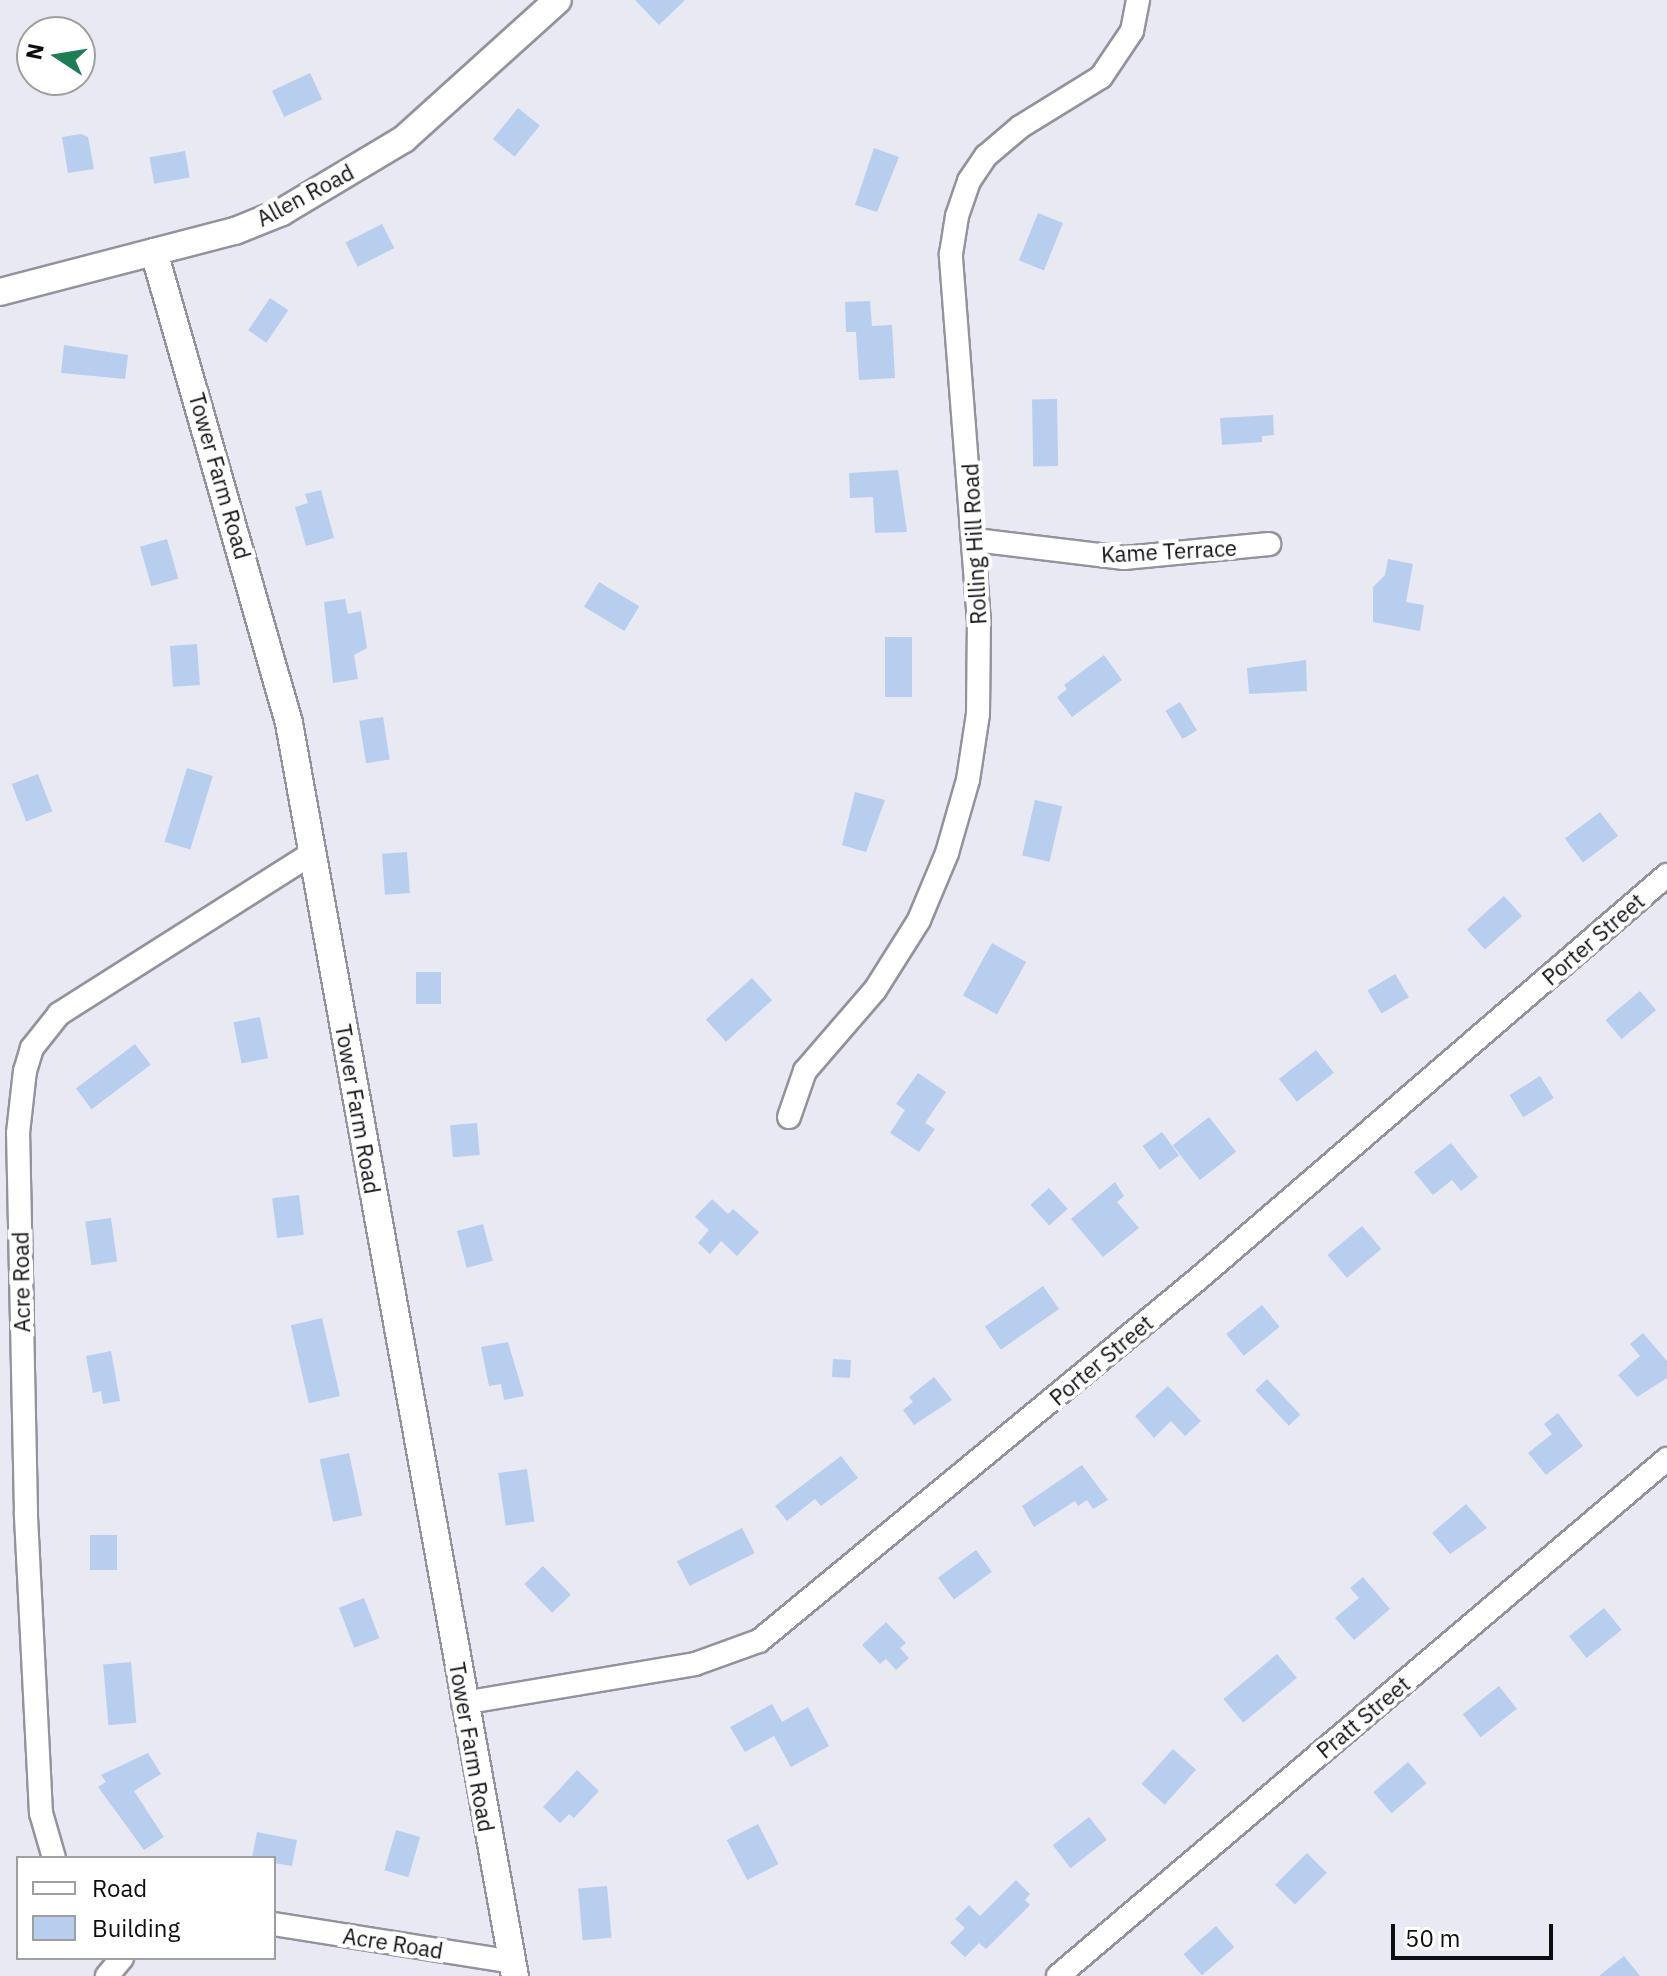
<!DOCTYPE html>
<html>
<head>
<meta charset="utf-8">
<style>
  body { margin:0 }
  #map { position:relative; width:1667px; height:1976px; overflow:hidden; background:#e8e9f3; font-family:"IBM Plex Sans",sans-serif }
  div>[style] { position:absolute }
  [style*='--x'] { left:calc(var(--x)*1px); top:calc(var(--y)*1px); width:calc(var(--w)*1px); rotate:calc(var(--a)*1deg) }
  .building>* { inset:0; background:#b8ceef; transform-origin:0 0 }
  .roads { filter:drop-shadow(2px 0 #92939c) drop-shadow(-2px 0 #92939c) drop-shadow(0 2px #92939c) drop-shadow(0 -2px #92939c) }
  .minor>* { height:22px; margin:-11px; padding:0 11px; transform-origin:11px; border-radius:11px; background:#fff }
  .tertiary>* { height:26px; margin:-13px; padding:0 13px; transform-origin:13px; border-radius:13px; background:#fff }
  span { translate:-50% -50%; white-space:nowrap; text-align:center; line-height:1.15; -webkit-text-stroke:8px #fff; paint-order:stroke }
  .street-label { font-size:22px; color:#0d0e11 }
  .legend { position:absolute; left:16px; top:1856px; width:260px; height:104px; box-sizing:border-box; background:#fff; border:2px solid #9e9fa0; margin:0; padding:10px 14px; list-style:none; font-size:24px; color:#0d0e11 }
  .legend li { display:flex; align-items:center; gap:16px; height:40px }
  .legend b { width:40px; border:2px solid #9e9fa0 }
  .north { position:absolute; left:16px; top:16px; width:80px; height:80px; box-sizing:border-box; background:#fff; border:2px solid #9e9fa0; border-radius:50%; rotate:282deg; font-size:22px; font-weight:700; line-height:32px; text-align:center; color:#0d0e11 }
  .north::after { content:''; display:block; margin:auto; width:28px; height:36px; background:#1d7d54; clip-path:polygon(50% 0,100% 100%,50% 72%,0 100%) }
  .scale { position:absolute; left:1391px; top:1924px; width:162px; height:36px; box-sizing:border-box; border:4px solid #0d0e11; border-top:0; padding-left:10px; font-size:24px; line-height:28px; white-space:nowrap; color:#0d0e11; -webkit-text-stroke:6px #fff; paint-order:stroke }
</style>
</head>
<body>
<div id="map">
  <div class="building">
    <div style="clip-path:polygon(635px 0,685px 0,659px 25px)"></div>
    <div style="left:310px;top:73px;width:29px;height:42px;rotate:65deg"></div>
    <div style="left:518px;top:108px;width:28px;height:40px;rotate:39deg"></div>
    <div style="clip-path:polygon(81px 134px,88px 137px,94px 169px,68px 173px,62px 137px)"></div>
    <div style="clip-path:polygon(874px 148px,899px 157px,877px 212px,855px 205px)"></div>
    <div style="left:185px;top:151px;width:27px;height:36px;rotate:80deg"></div>
    <div style="left:1038px;top:213px;width:27px;height:51px;rotate:22deg"></div>
    <div style="left:382px;top:224px;width:27px;height:41px;rotate:63deg"></div>
    <div style="left:270px;top:298px;width:22px;height:39px;rotate:34deg"></div>
    <div style="clip-path:polygon(870px 301px,872px 326px,892px 325px,895px 378px,859px 380px,856px 332px,846px 332px,845px 302px)"></div>
    <div style="clip-path:polygon(64px 345px,128px 355px,125px 379px,61px 373px)"></div>
    <div style="left:1057px;top:399px;width:67px;height:25px;rotate:89deg"></div>
    <div style="clip-path:polygon(1273px 415px,1274px 435px,1262px 436px,1262px 442px,1222px 445px,1220px 418px)"></div>
    <div style="clip-path:polygon(898px 470px,907px 532px,875px 533px,873px 497px,850px 498px,849px 473px)"></div>
    <div style="clip-path:polygon(321px 490px,334px 538px,306px 546px,295px 507px,308px 503px,305px 494px)"></div>
    <div style="left:167px;top:539px;width:41px;height:28px;rotate:74deg"></div>
    <div style="clip-path:polygon(1388px 559px,1413px 564px,1406px 602px,1424px 605px,1420px 631px,1373px 622px,1373px 587px,1385px 575px)"></div>
    <div style="left:599px;top:582px;width:47px;height:29px;rotate:31deg"></div>
    <div style="clip-path:polygon(345px 599px,348px 614px,361px 611px,367px 648px,354px 655px,358px 679px,333px 683px,324px 602px)"></div>
    <div style="left:885px;top:637px;width:27px;height:60px"></div>
    <div style="left:197px;top:644px;width:41px;height:27px;rotate:86deg"></div>
    <div style="clip-path:polygon(1104px 655px,1122px 680px,1072px 717px,1057px 697px,1067px 689px,1064px 685px)"></div>
    <div style="clip-path:polygon(1306px 660px,1307px 691px,1249px 694px,1247px 668px)"></div>
    <div style="left:1180px;top:702px;width:33px;height:17px;rotate:59deg"></div>
    <div style="left:383px;top:717px;width:43px;height:24px;rotate:81deg"></div>
    <div style="left:187px;top:768px;width:27px;height:77px;rotate:17deg"></div>
    <div style="left:38px;top:774px;width:40px;height:28px;rotate:69deg"></div>
    <div style="clip-path:polygon(855px 792px,885px 800px,866px 852px,842px 845px)"></div>
    <div style="left:1035px;top:800px;width:28px;height:57px;rotate:13deg"></div>
    <div style="left:1600px;top:812px;width:30px;height:44px;rotate:53deg"></div>
    <div style="left:407px;top:852px;width:41px;height:25px;rotate:86deg"></div>
    <div style="left:1504px;top:896px;width:27px;height:50px;rotate:48deg"></div>
    <div style="left:992px;top:943px;width:39px;height:60px;rotate:29deg"></div>
    <div style="left:416px;top:972px;width:25px;height:32px"></div>
    <div style="left:1395px;top:974px;width:27px;height:32px;rotate:59deg"></div>
    <div style="left:752px;top:978px;width:30px;height:62px;rotate:48deg"></div>
    <div style="left:1640px;top:991px;width:25px;height:45px;rotate:50deg"></div>
    <div style="left:260px;top:1017px;width:42px;height:27px;rotate:79deg"></div>
    <div style="left:135px;top:1044px;width:26px;height:74px;rotate:53deg"></div>
    <div style="left:1316px;top:1050px;width:29px;height:47px;rotate:52deg"></div>
    <div style="clip-path:polygon(918px 1073px,946px 1092px,925px 1123px,935px 1129px,919px 1152px,890px 1133px,905px 1110px,896px 1104px)"></div>
    <div style="left:1540px;top:1076px;width:26px;height:36px;rotate:58deg"></div>
    <div style="left:1209px;top:1117px;width:44px;height:46px;rotate:52deg"></div>
    <div style="left:477px;top:1123px;width:32px;height:27px;rotate:85deg"></div>
    <div style="left:1162px;top:1132px;width:29px;height:24px;rotate:54deg"></div>
    <div style="clip-path:polygon(1451px 1143px,1478px 1177px,1461px 1191px,1452px 1180px,1433px 1195px,1414px 1172px)"></div>
    <div style="clip-path:polygon(1115px 1182px,1124px 1196px,1117px 1202px,1139px 1228px,1103px 1257px,1071px 1219px)"></div>
    <div style="left:1049px;top:1188px;width:28px;height:25px;rotate:48deg"></div>
    <div style="left:299px;top:1195px;width:40px;height:27px;rotate:83deg"></div>
    <div style="clip-path:polygon(712px 1199px,728px 1214px,733px 1209px,759px 1232px,737px 1256px,721px 1241px,710px 1254px,698px 1243px,709px 1230px,695px 1217px)"></div>
    <div style="left:111px;top:1218px;width:44px;height:26px;rotate:82deg"></div>
    <div style="left:483px;top:1224px;width:38px;height:27px;rotate:75deg"></div>
    <div style="left:1362px;top:1226px;width:30px;height:45px;rotate:50deg"></div>
    <div style="left:1043px;top:1286px;width:28px;height:71px;rotate:55deg"></div>
    <div style="left:1262px;top:1305px;width:28px;height:46px;rotate:51deg"></div>
    <div style="left:322px;top:1318px;width:80px;height:32px;rotate:77deg"></div>
    <div style="clip-path:polygon(1643px 1333px,1667px 1361px,1667px 1378px,1637px 1397px,1618px 1375px,1640px 1356px,1630px 1344px)"></div>
    <div style="clip-path:polygon(508px 1342px,524px 1396px,504px 1400px,501px 1384px,489px 1386px,481px 1347px)"></div>
    <div style="clip-path:polygon(111px 1351px,120px 1401px,103px 1404px,101px 1391px,93px 1393px,86px 1356px)"></div>
    <div style="left:833px;top:1359px;width:18px;height:18px;rotate:3deg"></div>
    <div style="clip-path:polygon(934px 1377px,952px 1400px,914px 1425px,903px 1410px,913px 1402px,909px 1397px)"></div>
    <div style="left:1267px;top:1379px;width:49px;height:16px;rotate:47deg"></div>
    <div style="clip-path:polygon(1168px 1386px,1201px 1421px,1185px 1436px,1171px 1421px,1154px 1438px,1135px 1416px)"></div>
    <div style="clip-path:polygon(1558px 1413px,1583px 1446px,1546px 1475px,1528px 1453px,1552px 1434px,1544px 1424px)"></div>
    <div style="left:349px;top:1453px;width:64px;height:30px;rotate:78deg"></div>
    <div style="clip-path:polygon(841px 1456px,858px 1478px,821px 1506px,815px 1499px,787px 1521px,775px 1506px)"></div>
    <div style="clip-path:polygon(1082px 1465px,1108px 1500px,1093px 1509px,1087px 1500px,1078px 1506px,1075px 1501px,1034px 1527px,1022px 1506px)"></div>
    <div style="left:527px;top:1469px;width:53px;height:29px;rotate:82deg"></div>
    <div style="clip-path:polygon(1466px 1504px,1487px 1528px,1450px 1554px,1432px 1533px)"></div>
    <div style="left:742px;top:1528px;width:28px;height:73px;rotate:63deg"></div>
    <div style="left:90px;top:1535px;width:27px;height:35px"></div>
    <div style="left:976px;top:1550px;width:27px;height:47px;rotate:54deg"></div>
    <div style="left:543px;top:1566px;width:40px;height:26px;rotate:46deg"></div>
    <div style="clip-path:polygon(1363px 1577px,1390px 1609px,1354px 1640px,1335px 1618px,1359px 1598px,1350px 1588px)"></div>
    <div style="left:364px;top:1598px;width:43px;height:27px;rotate:69deg"></div>
    <div style="left:1604px;top:1608px;width:28px;height:45px;rotate:51deg"></div>
    <div style="clip-path:polygon(886px 1622px,906px 1643px,900px 1648px,909px 1658px,896px 1670px,886px 1659px,880px 1664px,862px 1645px)"></div>
    <div style="left:1277px;top:1654px;width:31px;height:70px;rotate:50deg"></div>
    <div style="left:131px;top:1662px;width:61px;height:28px;rotate:85deg"></div>
    <div style="left:1499px;top:1686px;width:29px;height:46px;rotate:52deg"></div>
    <div style="clip-path:polygon(772px 1704px,782px 1722px,808px 1707px,829px 1746px,791px 1767px,774px 1736px,745px 1752px,730px 1727px)"></div>
    <div style="left:1173px;top:1749px;width:31px;height:47px;rotate:42deg"></div>
    <div style="clip-path:polygon(148px 1753px,161px 1774px,134px 1791px,164px 1837px,144px 1850px,98px 1787px,106px 1782px,101px 1775px)"></div>
    <div style="left:1408px;top:1762px;width:28px;height:46px;rotate:49deg"></div>
    <div style="clip-path:polygon(577px 1770px,599px 1791px,574px 1818px,569px 1814px,560px 1823px,543px 1807px)"></div>
    <div style="left:1089px;top:1817px;width:29px;height:46px;rotate:52deg"></div>
    <div style="left:758px;top:1824px;width:45px;height:35px;rotate:63deg"></div>
    <div style="left:396px;top:1830px;width:25px;height:42px;rotate:16deg"></div>
    <div style="clip-path:polygon(257px 1832px,297px 1840px,292px 1866px,274px 1863px,274px 1858px,252px 1858px)"></div>
    <div style="left:1307px;top:1853px;width:28px;height:45px;rotate:45deg"></div>
    <div style="clip-path:polygon(1016px 1880px,1030px 1894px,1025px 1900px,1030px 1905px,986px 1949px,979px 1943px,965px 1957px,950px 1943px,965px 1928px,955px 1919px,969px 1905px,980px 1916px)"></div>
    <div style="left:607px;top:1886px;width:52px;height:29px;rotate:85deg"></div>
    <div style="left:1216px;top:1926px;width:28px;height:43px;rotate:49deg"></div>
    <div style="clip-path:polygon(1624px 1956px,1640px 1976px,1599px 1976px)"></div>
  </div>
  <div class="roads">
    <div class="minor">
      <div style="--x:975;--y:540;--w:150;--a:6.9"></div>
      <div style="--x:1124;--y:558;--w:146;--a:-5.5"></div>
      <div style="--x:789;--y:1117;--w:49;--a:-70.8"></div>
      <div style="--x:805;--y:1071;--w:107;--a:-49.2"></div>
      <div style="--x:875;--y:990;--w:83;--a:-57.8"></div>
      <div style="--x:919;--y:920;--w:73;--a:-67.3"></div>
      <div style="--x:947;--y:853;--w:76;--a:-74"></div>
      <div style="--x:968;--y:780;--w:67;--a:-81.4"></div>
      <div style="--x:978;--y:714;--w:92;--a:-89.4"></div>
      <div style="--x:979;--y:622;--w:369;--a:-94.4"></div>
      <div style="--x:951;--y:254;--w:38;--a:-81"></div>
      <div style="--x:957;--y:216;--w:37;--a:-71"></div>
      <div style="--x:969;--y:181;--w:30;--a:-56"></div>
      <div style="--x:986;--y:156;--w:45;--a:-40.5"></div>
      <div style="--x:1020;--y:127;--w:95;--a:-31.7"></div>
      <div style="--x:1101;--y:77;--w:55;--a:-56"></div>
      <div style="--x:1132;--y:31;--w:32;--a:-79"></div>
      <div style="--x:463;--y:1703;--w:235;--a:-9.5"></div>
      <div style="--x:695;--y:1664;--w:68;--a:-19.8"></div>
      <div style="--x:759;--y:1641;--w:569;--a:-39.51"></div>
      <div style="--x:1198;--y:1279;--w:619;--a:-40.74"></div>
      <div style="--x:54;--y:1858;--w:47;--a:-106.1"></div>
      <div style="--x:41;--y:1813;--w:301;--a:-92.9"></div>
      <div style="--x:26;--y:1512;--w:379;--a:-91.2"></div>
      <div style="--x:18;--y:1133;--w:62;--a:-83.6"></div>
      <div style="--x:25;--y:1071;--w:24;--a:-73"></div>
      <div style="--x:32;--y:1048;--w:43;--a:-51.5"></div>
      <div style="--x:59;--y:1014;--w:299;--a:-32.4"></div>
      <div style="--x:274;--y:1924;--w:242;--a:9"></div>
      <div style="--x:107;--y:1976;--w:23;--a:-50"></div>
      <div style="--x:1058;--y:1976;--w:799;--a:-40.33"></div>
    </div>
    <div class="tertiary">
      <div style="--x:154;--y:252;--w:490;--a:74"></div>
      <div style="--x:289;--y:723;--w:1273;--a:79.78"></div>
      <div style="--x:0;--y:292;--w:243;--a:-14.6"></div>
      <div style="--x:235;--y:231;--w:51;--a:-22"></div>
      <div style="--x:282;--y:212;--w:142;--a:-30.9"></div>
      <div style="--x:404;--y:139;--w:207;--a:-42.1"></div>
    </div>
  </div>
  <div class="street-label">
    <span style="left:305px;top:195px;rotate:-28deg">Allen Road</span>
    <span style="left:220px;top:476px;rotate:74deg">Tower Farm Road</span>
    <span style="left:974px;top:544px;rotate:-93deg">Rolling Hill Road</span>
    <span style="left:1169px;top:551px;rotate:-3deg">Kame Terrace</span>
    <span style="left:1593px;top:939px;rotate:-41deg">Porter Street</span>
    <span style="left:358px;top:1109px;rotate:80deg">Tower Farm Road</span>
    <span style="left:21px;top:1282px;rotate:-91deg">Acre Road</span>
    <span style="left:1101px;top:1360px;rotate:-40deg">Porter Street</span>
    <span style="left:1363px;top:1717px;rotate:-40deg">Pratt Street</span>
    <span style="left:472px;top:1747px;rotate:80deg">Tower Farm Road</span>
    <span style="left:393px;top:1943px;rotate:9deg">Acre Road</span>
  </div>
  <ul class="legend">
  <li><b style="height:10px;background:#fff"></b>Road</li>
  <li><b style="height:22px;background:#b8ceef"></b>Building</li>
  </ul>
  <div class="north">N</div>
  <div class="scale">50 m</div>
</div>
</body>
</html>
